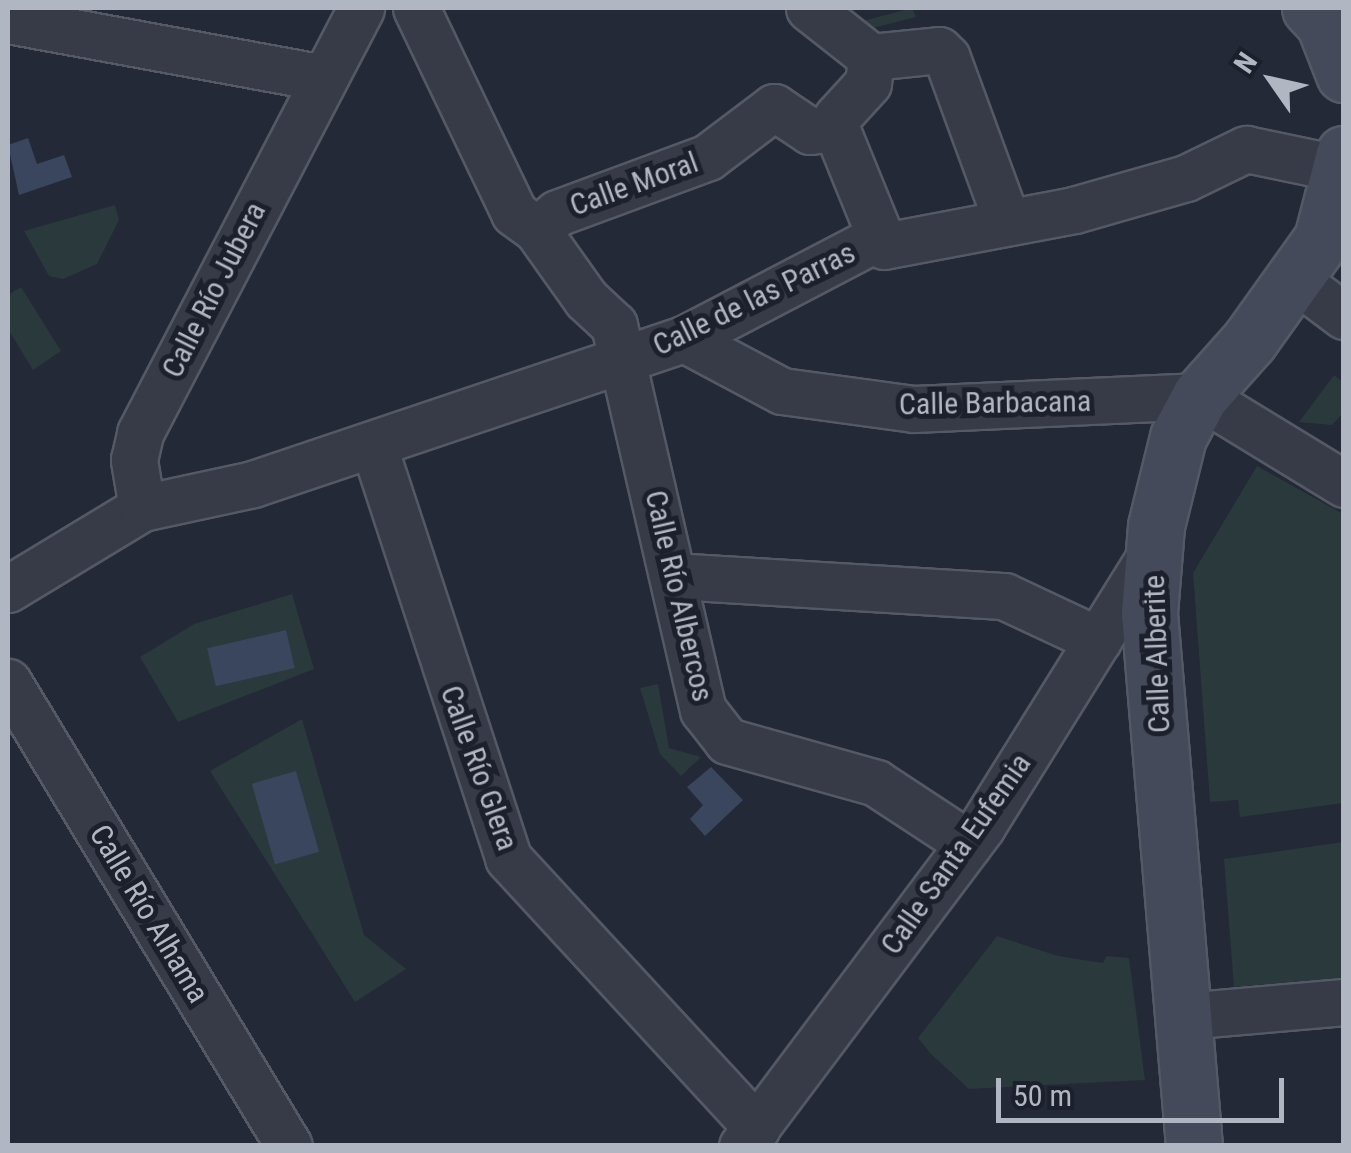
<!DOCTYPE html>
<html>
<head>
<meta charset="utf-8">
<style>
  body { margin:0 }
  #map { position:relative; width:1351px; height:1153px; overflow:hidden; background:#232936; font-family:"Roboto Condensed",sans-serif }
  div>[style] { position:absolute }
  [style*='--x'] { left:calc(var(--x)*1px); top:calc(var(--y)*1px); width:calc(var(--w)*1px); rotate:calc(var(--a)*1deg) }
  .green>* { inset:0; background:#29393c }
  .water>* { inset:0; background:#3a455e; transform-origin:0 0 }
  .roads { filter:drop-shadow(2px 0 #545965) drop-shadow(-2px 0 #545965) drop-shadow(0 2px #545965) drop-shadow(0 -2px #545965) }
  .minor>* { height:45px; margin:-22.5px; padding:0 22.5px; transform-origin:22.5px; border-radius:22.5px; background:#363b47 }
  .secondary>* { height:55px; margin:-27.5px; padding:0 27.5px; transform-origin:27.5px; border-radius:27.5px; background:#454a5a }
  span { translate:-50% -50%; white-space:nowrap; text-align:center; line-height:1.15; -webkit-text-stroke:10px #1c202c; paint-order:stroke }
  .street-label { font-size:30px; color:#b1b6c3 }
  .frame { position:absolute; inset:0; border:10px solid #b1b6c3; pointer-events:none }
  .north { position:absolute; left:1221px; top:30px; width:100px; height:100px; -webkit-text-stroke:8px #1c202c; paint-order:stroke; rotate:304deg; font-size:28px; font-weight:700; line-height:40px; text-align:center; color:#b1b6c3 }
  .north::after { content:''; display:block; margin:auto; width:35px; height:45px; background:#b1b6c3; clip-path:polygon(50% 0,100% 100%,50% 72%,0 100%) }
  .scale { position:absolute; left:996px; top:1078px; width:288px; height:45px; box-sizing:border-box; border:5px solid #b1b6c3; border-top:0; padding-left:12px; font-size:30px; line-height:35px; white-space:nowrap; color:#b1b6c3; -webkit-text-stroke:8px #1c202c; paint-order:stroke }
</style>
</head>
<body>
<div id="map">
  <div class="green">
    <div style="clip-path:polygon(838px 8px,863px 21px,912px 8px,916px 17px,861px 31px)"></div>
    <div style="clip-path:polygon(115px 205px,119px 220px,97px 264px,63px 279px,49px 276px,24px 231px)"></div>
    <div style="clip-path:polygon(21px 287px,61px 351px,33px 370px,8px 329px,8px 295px)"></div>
    <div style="clip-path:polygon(1334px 375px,1343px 382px,1343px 413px,1332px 425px,1299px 422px)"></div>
    <div style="clip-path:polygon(1257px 466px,1343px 514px,1343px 803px,1240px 817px,1238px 800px,1210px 802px,1193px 573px)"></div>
    <div style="clip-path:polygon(292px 594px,314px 669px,178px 722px,140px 657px,194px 624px)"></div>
    <div style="clip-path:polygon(658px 684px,669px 748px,701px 757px,681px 776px,660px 754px,640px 688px)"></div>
    <div style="clip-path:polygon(302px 719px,364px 935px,406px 969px,355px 1002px,210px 771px)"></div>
    <div style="clip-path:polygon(1343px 842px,1343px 978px,1234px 987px,1224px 859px)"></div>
    <div style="clip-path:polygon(997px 936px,1058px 956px,1103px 963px,1106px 956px,1129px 958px,1145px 1080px,969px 1089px,931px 1054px,918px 1038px)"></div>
  </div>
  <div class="water">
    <div style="clip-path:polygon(28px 138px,37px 164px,64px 155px,72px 177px,19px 195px,8px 145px)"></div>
    <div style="left:286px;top:630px;width:39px;height:81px;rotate:77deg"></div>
    <div style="clip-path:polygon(711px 767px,743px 800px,705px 836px,690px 819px,703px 805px,687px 787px)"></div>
    <div style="left:296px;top:771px;width:84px;height:46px;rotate:74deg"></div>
  </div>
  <div class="roads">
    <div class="minor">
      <div style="--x:416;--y:8;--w:227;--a:64.4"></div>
      <div style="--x:514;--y:213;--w:29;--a:36"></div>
      <div style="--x:537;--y:230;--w:85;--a:54.6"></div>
      <div style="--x:586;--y:299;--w:38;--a:43"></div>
      <div style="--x:614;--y:325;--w:395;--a:77"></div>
      <div style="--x:703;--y:710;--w:39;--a:52"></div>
      <div style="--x:727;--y:741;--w:155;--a:15.7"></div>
      <div style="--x:876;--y:783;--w:111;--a:33.3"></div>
      <div style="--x:809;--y:8;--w:79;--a:38.3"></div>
      <div style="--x:8;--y:20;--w:321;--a:10.4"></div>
      <div style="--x:871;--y:57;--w:68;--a:-5.9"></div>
      <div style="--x:939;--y:50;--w:11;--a:45"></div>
      <div style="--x:947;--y:58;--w:171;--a:69.9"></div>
      <div style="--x:836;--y:128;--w:127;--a:67.9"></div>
      <div style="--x:884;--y:246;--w:193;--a:-10.7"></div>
      <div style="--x:1074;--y:210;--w:116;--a:-15.9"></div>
      <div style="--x:1186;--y:178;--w:67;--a:-25.8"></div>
      <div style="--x:1246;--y:149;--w:98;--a:11.8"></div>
      <div style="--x:836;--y:128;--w:11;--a:-85"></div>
      <div style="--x:837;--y:117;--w:46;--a:-47.6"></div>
      <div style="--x:868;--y:83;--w:26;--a:-83"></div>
      <div style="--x:537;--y:230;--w:26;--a:-40"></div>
      <div style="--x:557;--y:213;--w:161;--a:-20.3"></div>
      <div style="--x:708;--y:157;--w:83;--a:-37.1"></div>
      <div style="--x:774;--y:107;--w:43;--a:33.7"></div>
      <div style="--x:810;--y:131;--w:26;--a:-7"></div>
      <div style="--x:1296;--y:280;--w:60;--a:36.9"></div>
      <div style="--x:684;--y:339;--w:111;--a:28"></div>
      <div style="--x:782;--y:391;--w:133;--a:7.8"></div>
      <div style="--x:914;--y:409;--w:286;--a:-2.6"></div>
      <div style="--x:1200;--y:396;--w:169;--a:31.4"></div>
      <div style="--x:373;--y:444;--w:435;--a:71.9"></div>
      <div style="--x:508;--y:858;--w:367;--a:47.3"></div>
      <div style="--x:142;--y:508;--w:49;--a:-99.5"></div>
      <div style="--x:134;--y:460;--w:28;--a:-77"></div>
      <div style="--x:140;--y:433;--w:479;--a:-62.5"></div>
      <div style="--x:674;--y:576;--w:331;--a:3.5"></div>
      <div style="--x:1004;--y:596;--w:104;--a:25.1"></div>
      <div style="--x:8;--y:589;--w:157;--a:-31.2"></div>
      <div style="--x:142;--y:508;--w:114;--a:-12.2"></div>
      <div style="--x:253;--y:484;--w:455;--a:-18.6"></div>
      <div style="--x:684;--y:339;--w:220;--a:-27.6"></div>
      <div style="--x:8;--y:682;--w:542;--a:58.8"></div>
      <div style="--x:1184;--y:1016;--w:161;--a:-5"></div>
      <div style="--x:742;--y:1146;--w:400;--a:-53.1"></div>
      <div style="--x:982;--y:826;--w:325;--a:-58.1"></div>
    </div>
    <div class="secondary">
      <div style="--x:1310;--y:8;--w:21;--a:47"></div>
      <div style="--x:1324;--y:23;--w:55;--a:68.6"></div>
      <div style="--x:1194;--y:1146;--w:535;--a:-94.83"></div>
      <div style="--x:1149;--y:613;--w:87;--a:-85.4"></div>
      <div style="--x:1156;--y:526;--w:92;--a:-76.1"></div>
      <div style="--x:1178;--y:437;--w:47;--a:-61.8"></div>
      <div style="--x:1200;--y:396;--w:74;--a:-48.3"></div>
      <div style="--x:1249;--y:341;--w:125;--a:-54.4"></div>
      <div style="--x:1322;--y:239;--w:88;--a:-75.5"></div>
    </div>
  </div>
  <div class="street-label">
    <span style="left:634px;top:184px;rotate:-20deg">Calle Moral</span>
    <span style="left:214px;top:290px;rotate:-63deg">Calle Río Jubera</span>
    <span style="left:754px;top:299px;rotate:-26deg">Calle de las Parras</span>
    <span style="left:995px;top:403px;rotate:-1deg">Calle Barbacana</span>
    <span style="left:679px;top:596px;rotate:77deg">Calle Río Albercos</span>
    <span style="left:1157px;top:654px;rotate:-92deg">Calle Alberite</span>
    <span style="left:479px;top:768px;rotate:70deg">Calle Río Glera</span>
    <span style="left:956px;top:854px;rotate:-55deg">Calle Santa Eufemia</span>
    <span style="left:149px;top:914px;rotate:59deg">Calle Río Alhama</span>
  </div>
  <div class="frame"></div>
  <div class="north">N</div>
  <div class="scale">50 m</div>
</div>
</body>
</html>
